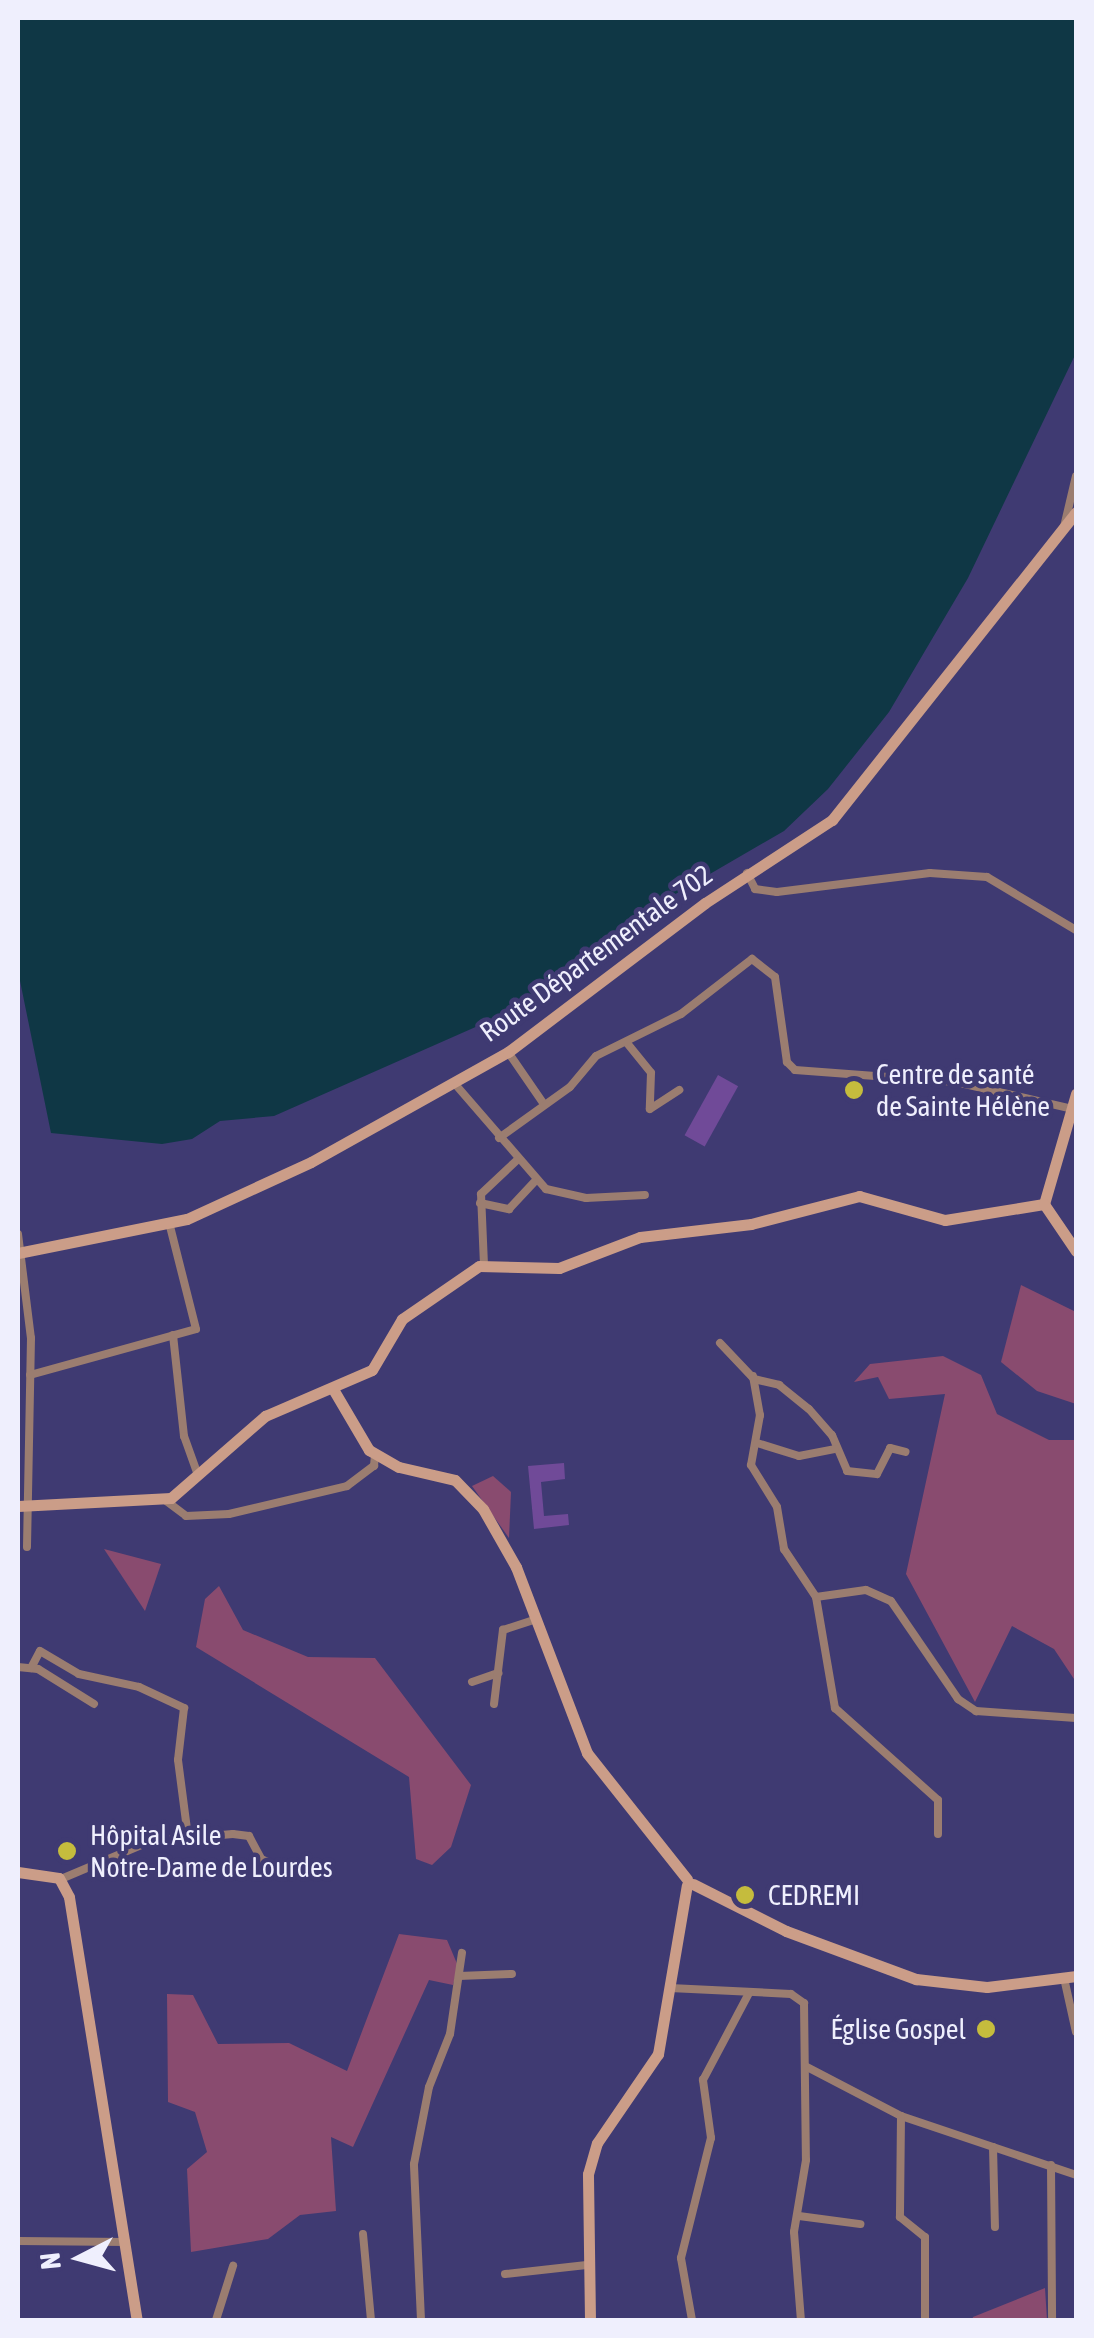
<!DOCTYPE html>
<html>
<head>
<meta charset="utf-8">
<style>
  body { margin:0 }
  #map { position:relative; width:1094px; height:2338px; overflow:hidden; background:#3f3a72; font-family:"Asap Condensed",sans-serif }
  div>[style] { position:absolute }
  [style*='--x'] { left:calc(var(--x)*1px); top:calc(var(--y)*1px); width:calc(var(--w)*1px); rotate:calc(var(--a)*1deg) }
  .green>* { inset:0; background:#894b6f }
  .water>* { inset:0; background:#0f3745 }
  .building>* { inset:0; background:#704a98; transform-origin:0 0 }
  .street>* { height:8px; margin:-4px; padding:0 4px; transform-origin:4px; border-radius:4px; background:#9b7d70 }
  .secondary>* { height:11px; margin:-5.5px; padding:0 5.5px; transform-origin:5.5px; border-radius:5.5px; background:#cb9d88 }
  .dots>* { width:28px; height:28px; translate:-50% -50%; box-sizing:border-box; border:5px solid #3f3a72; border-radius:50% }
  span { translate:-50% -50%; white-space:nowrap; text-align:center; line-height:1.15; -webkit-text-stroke:9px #3f3a72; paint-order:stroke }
  .street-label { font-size:28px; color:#efeffd }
  .poi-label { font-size:28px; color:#efeffd }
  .left { translate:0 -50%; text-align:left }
  .right { translate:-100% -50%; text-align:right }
  .frame { position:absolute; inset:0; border:20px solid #efeffd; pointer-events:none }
  .north { position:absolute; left:30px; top:2208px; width:100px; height:100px; -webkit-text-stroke:8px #3f3a72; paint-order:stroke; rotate:264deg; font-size:28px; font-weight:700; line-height:40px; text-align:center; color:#efeffd }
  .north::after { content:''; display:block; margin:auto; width:35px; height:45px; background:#efeffd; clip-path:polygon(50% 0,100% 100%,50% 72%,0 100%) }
</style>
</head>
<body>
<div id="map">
  <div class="green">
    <div style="clip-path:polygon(1021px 1285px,1076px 1312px,1076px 1404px,1037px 1391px,1001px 1362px)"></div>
    <div style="clip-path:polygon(943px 1356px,981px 1375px,997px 1414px,1049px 1440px,1076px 1440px,1076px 1682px,1054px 1649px,1012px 1626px,975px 1702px,906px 1574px,945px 1394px,889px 1399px,878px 1377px,854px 1382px,870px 1364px)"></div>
    <div style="clip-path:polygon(493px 1476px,511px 1492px,509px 1538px,472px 1486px)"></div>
    <div style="clip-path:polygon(104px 1549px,161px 1564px,145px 1611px)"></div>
    <div style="clip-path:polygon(219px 1586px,243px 1630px,308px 1657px,375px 1658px,471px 1785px,451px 1847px,432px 1865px,416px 1859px,409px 1777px,196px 1647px,205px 1599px)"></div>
    <div style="clip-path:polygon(399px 1934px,447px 1940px,458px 1966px,453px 1985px,429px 1980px,353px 2147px,331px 2137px,336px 2211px,300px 2215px,268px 2239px,191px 2252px,187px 2169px,207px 2152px,195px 2112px,168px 2102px,167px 1994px,193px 1995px,218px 2044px,289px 2043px,347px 2071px)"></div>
    <div style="clip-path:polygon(1045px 2288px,1047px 2320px,972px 2320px,973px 2317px)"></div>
  </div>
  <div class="water">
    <div style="clip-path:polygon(18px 18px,1076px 18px,1076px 353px,968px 578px,889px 712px,828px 789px,784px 831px,648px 910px,505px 1014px,274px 1116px,220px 1121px,192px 1139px,162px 1144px,51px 1133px,18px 971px)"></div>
  </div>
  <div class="building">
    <div style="left:718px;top:1075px;width:23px;height:69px;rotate:29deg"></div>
    <div style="clip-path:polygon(564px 1463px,565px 1479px,541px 1482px,544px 1516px,568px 1514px,569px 1525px,534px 1529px,528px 1466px)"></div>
  </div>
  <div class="street">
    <div style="--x:1064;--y:527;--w:52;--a:-76.8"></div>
    <div style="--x:747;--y:873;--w:18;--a:63"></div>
    <div style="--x:755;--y:889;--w:22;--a:8"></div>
    <div style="--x:777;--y:892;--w:154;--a:-7.1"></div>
    <div style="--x:930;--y:873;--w:57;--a:4"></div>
    <div style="--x:987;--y:877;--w:104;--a:30.8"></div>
    <div style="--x:627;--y:1043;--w:38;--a:51"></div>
    <div style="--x:651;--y:1073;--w:36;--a:92"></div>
    <div style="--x:650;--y:1109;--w:35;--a:-33"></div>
    <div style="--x:508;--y:1052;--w:62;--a:55.5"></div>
    <div style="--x:455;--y:1084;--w:139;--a:49.1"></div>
    <div style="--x:546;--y:1189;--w:41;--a:12.7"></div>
    <div style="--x:586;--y:1198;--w:59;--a:-2.9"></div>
    <div style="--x:499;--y:1138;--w:87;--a:-35.7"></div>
    <div style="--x:570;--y:1087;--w:40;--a:-50"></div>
    <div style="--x:596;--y:1056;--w:95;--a:-26.3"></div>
    <div style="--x:681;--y:1014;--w:90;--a:-37.8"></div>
    <div style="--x:752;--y:959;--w:29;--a:38"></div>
    <div style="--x:775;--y:977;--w:86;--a:82"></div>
    <div style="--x:787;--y:1062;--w:11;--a:45"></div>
    <div style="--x:795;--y:1070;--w:161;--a:4.3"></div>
    <div style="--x:956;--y:1082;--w:116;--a:13"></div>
    <div style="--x:480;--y:1203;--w:30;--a:12"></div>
    <div style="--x:509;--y:1209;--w:37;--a:-47"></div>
    <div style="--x:18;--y:1234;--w:105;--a:82.9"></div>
    <div style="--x:31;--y:1338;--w:209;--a:91.1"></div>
    <div style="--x:484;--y:1265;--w:71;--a:-92.4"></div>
    <div style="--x:481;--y:1194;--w:48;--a:-43.3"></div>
    <div style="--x:173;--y:1335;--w:102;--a:83.8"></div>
    <div style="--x:184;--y:1436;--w:41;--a:70.3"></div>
    <div style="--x:720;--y:1343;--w:50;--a:46.6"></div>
    <div style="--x:754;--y:1379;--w:26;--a:13"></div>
    <div style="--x:779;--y:1385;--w:38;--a:39"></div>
    <div style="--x:809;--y:1409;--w:35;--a:49"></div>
    <div style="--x:832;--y:1435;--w:39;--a:67"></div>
    <div style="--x:847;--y:1471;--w:30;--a:6"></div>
    <div style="--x:877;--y:1474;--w:29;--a:-63"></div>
    <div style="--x:890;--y:1448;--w:16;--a:14"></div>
    <div style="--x:30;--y:1375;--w:172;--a:-15.5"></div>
    <div style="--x:196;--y:1329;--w:106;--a:-104.2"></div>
    <div style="--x:753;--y:1376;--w:40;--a:80"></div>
    <div style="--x:760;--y:1415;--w:51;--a:100.2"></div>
    <div style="--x:751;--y:1465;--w:49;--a:58.2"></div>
    <div style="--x:777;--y:1507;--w:43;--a:80.5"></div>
    <div style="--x:784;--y:1549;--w:58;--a:56.3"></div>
    <div style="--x:816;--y:1597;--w:113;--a:80.3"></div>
    <div style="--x:835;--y:1708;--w:138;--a:41.8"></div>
    <div style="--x:938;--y:1800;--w:34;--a:90"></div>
    <div style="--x:757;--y:1443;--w:44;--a:17.2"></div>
    <div style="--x:799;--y:1456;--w:36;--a:-11"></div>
    <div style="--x:165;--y:1500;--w:26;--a:37"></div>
    <div style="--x:186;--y:1516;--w:43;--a:-2.7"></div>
    <div style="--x:229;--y:1514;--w:121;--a:-13.3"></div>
    <div style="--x:347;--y:1486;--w:34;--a:-37"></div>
    <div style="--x:374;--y:1466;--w:12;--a:-85"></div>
    <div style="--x:816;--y:1597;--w:50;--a:-8"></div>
    <div style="--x:866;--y:1590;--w:27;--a:24"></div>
    <div style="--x:891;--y:1601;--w:119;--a:55.6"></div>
    <div style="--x:958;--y:1699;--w:22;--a:34"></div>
    <div style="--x:976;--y:1711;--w:100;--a:4"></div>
    <div style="--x:18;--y:1667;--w:20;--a:6"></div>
    <div style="--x:38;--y:1669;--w:66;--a:32"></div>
    <div style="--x:31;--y:1668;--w:19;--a:-62"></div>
    <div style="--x:40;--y:1651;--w:45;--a:30.5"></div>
    <div style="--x:79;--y:1674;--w:61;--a:12.2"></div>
    <div style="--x:139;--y:1687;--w:50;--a:25"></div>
    <div style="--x:184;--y:1708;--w:52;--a:96.6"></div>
    <div style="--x:178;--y:1760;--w:78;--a:82.6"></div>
    <div style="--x:472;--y:1682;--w:28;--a:-19"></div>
    <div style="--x:494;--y:1704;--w:75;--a:-83.1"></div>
    <div style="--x:503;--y:1630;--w:29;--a:-18"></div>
    <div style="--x:61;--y:1879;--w:98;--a:-22.9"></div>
    <div style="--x:151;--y:1841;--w:82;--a:-4.9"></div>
    <div style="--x:233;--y:1834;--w:16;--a:7"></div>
    <div style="--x:249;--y:1836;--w:26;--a:62"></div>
    <div style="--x:261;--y:1859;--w:35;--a:24"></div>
    <div style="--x:459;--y:1976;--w:53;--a:-2.2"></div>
    <div style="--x:1064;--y:1978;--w:55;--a:77.5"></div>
    <div style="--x:670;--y:1988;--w:121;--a:2.8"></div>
    <div style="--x:791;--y:1994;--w:16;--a:35"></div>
    <div style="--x:804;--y:2003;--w:157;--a:89.3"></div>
    <div style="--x:806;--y:2160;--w:73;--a:99.5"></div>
    <div style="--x:794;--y:2232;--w:88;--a:85.5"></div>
    <div style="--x:807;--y:2067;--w:106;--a:27.5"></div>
    <div style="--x:901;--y:2116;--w:185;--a:18.6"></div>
    <div style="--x:901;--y:2116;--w:101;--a:90.6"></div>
    <div style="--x:900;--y:2217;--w:32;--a:39"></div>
    <div style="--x:925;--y:2237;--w:83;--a:90"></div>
    <div style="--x:993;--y:2147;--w:80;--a:88.6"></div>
    <div style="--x:1051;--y:2165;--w:155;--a:89.6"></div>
    <div style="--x:799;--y:2216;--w:62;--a:7.5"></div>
    <div style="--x:363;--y:2234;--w:86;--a:84.7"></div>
    <div style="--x:18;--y:2241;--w:108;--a:0.5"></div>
    <div style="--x:505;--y:2274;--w:82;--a:-6.3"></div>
    <div style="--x:216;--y:2320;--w:57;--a:-72.5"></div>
    <div style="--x:421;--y:2320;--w:156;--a:-92.6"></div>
    <div style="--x:414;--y:2164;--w:78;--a:-79"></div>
    <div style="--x:429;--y:2087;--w:57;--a:-68.4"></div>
    <div style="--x:450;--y:2034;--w:82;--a:-81.6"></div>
    <div style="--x:692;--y:2320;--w:63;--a:-100.1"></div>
    <div style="--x:681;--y:2258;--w:124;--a:-76"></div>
    <div style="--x:711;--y:2138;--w:59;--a:-97.9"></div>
    <div style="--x:703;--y:2080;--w:98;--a:-62.1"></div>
  </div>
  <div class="secondary">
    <div style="--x:1044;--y:1204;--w:115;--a:-73.8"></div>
    <div style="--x:18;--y:1253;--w:172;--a:-11.4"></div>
    <div style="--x:187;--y:1219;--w:136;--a:-24.7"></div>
    <div style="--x:311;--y:1162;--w:226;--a:-29.2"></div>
    <div style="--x:508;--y:1052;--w:247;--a:-37.1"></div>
    <div style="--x:705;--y:903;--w:152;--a:-33.2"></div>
    <div style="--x:832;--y:820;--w:393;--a:-51.6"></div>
    <div style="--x:333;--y:1389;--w:71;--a:59.5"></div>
    <div style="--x:369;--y:1450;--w:34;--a:30"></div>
    <div style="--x:399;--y:1467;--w:57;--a:13.1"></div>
    <div style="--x:455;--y:1480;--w:40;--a:46"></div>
    <div style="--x:483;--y:1509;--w:67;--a:60.4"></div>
    <div style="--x:516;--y:1567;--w:199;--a:69.1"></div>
    <div style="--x:587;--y:1753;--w:161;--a:51.6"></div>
    <div style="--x:18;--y:1506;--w:153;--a:-3"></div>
    <div style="--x:171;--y:1498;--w:125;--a:-41.1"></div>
    <div style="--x:265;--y:1416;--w:116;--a:-23.3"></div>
    <div style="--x:372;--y:1370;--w:59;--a:-59.5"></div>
    <div style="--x:402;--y:1319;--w:93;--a:-34.5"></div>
    <div style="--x:479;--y:1266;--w:80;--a:1.4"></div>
    <div style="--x:559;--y:1268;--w:87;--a:-20.9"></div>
    <div style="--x:640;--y:1237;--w:112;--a:-6.7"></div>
    <div style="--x:751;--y:1224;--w:112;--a:-14.5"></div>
    <div style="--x:859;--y:1196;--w:89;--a:15.6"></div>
    <div style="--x:945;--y:1220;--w:100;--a:-9.2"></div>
    <div style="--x:1044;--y:1204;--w:57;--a:55.8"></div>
    <div style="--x:18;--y:1872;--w:41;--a:8.3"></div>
    <div style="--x:59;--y:1878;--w:21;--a:62"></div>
    <div style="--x:69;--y:1897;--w:428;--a:80.9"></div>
    <div style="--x:693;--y:1884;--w:104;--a:26.8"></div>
    <div style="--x:786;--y:1931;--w:139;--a:20.3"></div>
    <div style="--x:916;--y:1979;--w:71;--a:6.4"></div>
    <div style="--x:987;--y:1987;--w:90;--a:-7"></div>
    <div style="--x:590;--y:2320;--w:146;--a:-90.8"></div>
    <div style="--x:588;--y:2174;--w:32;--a:-74"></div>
    <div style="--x:597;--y:2143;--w:108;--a:-55.6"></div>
    <div style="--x:658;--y:2054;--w:171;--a:-80.3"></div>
  </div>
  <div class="dots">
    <div style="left:854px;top:1090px;background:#c5bc3d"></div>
    <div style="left:67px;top:1851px;background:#c5bc3d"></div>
    <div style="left:745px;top:1895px;background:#c5bc3d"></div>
    <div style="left:986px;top:2029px;background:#c5bc3d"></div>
  </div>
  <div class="street-label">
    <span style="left:596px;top:953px;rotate:-36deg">Route Départementale 702</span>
  </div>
  <div class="poi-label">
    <span class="left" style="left:876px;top:1090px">Centre de santé<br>de Sainte Hélène</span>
    <span class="left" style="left:90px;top:1851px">Hôpital Asile<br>Notre-Dame de Lourdes</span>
    <span class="left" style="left:768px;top:1895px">CEDREMI</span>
    <span class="right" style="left:966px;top:2029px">Église Gospel</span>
  </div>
  <div class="frame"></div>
  <div class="north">N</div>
</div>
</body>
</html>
